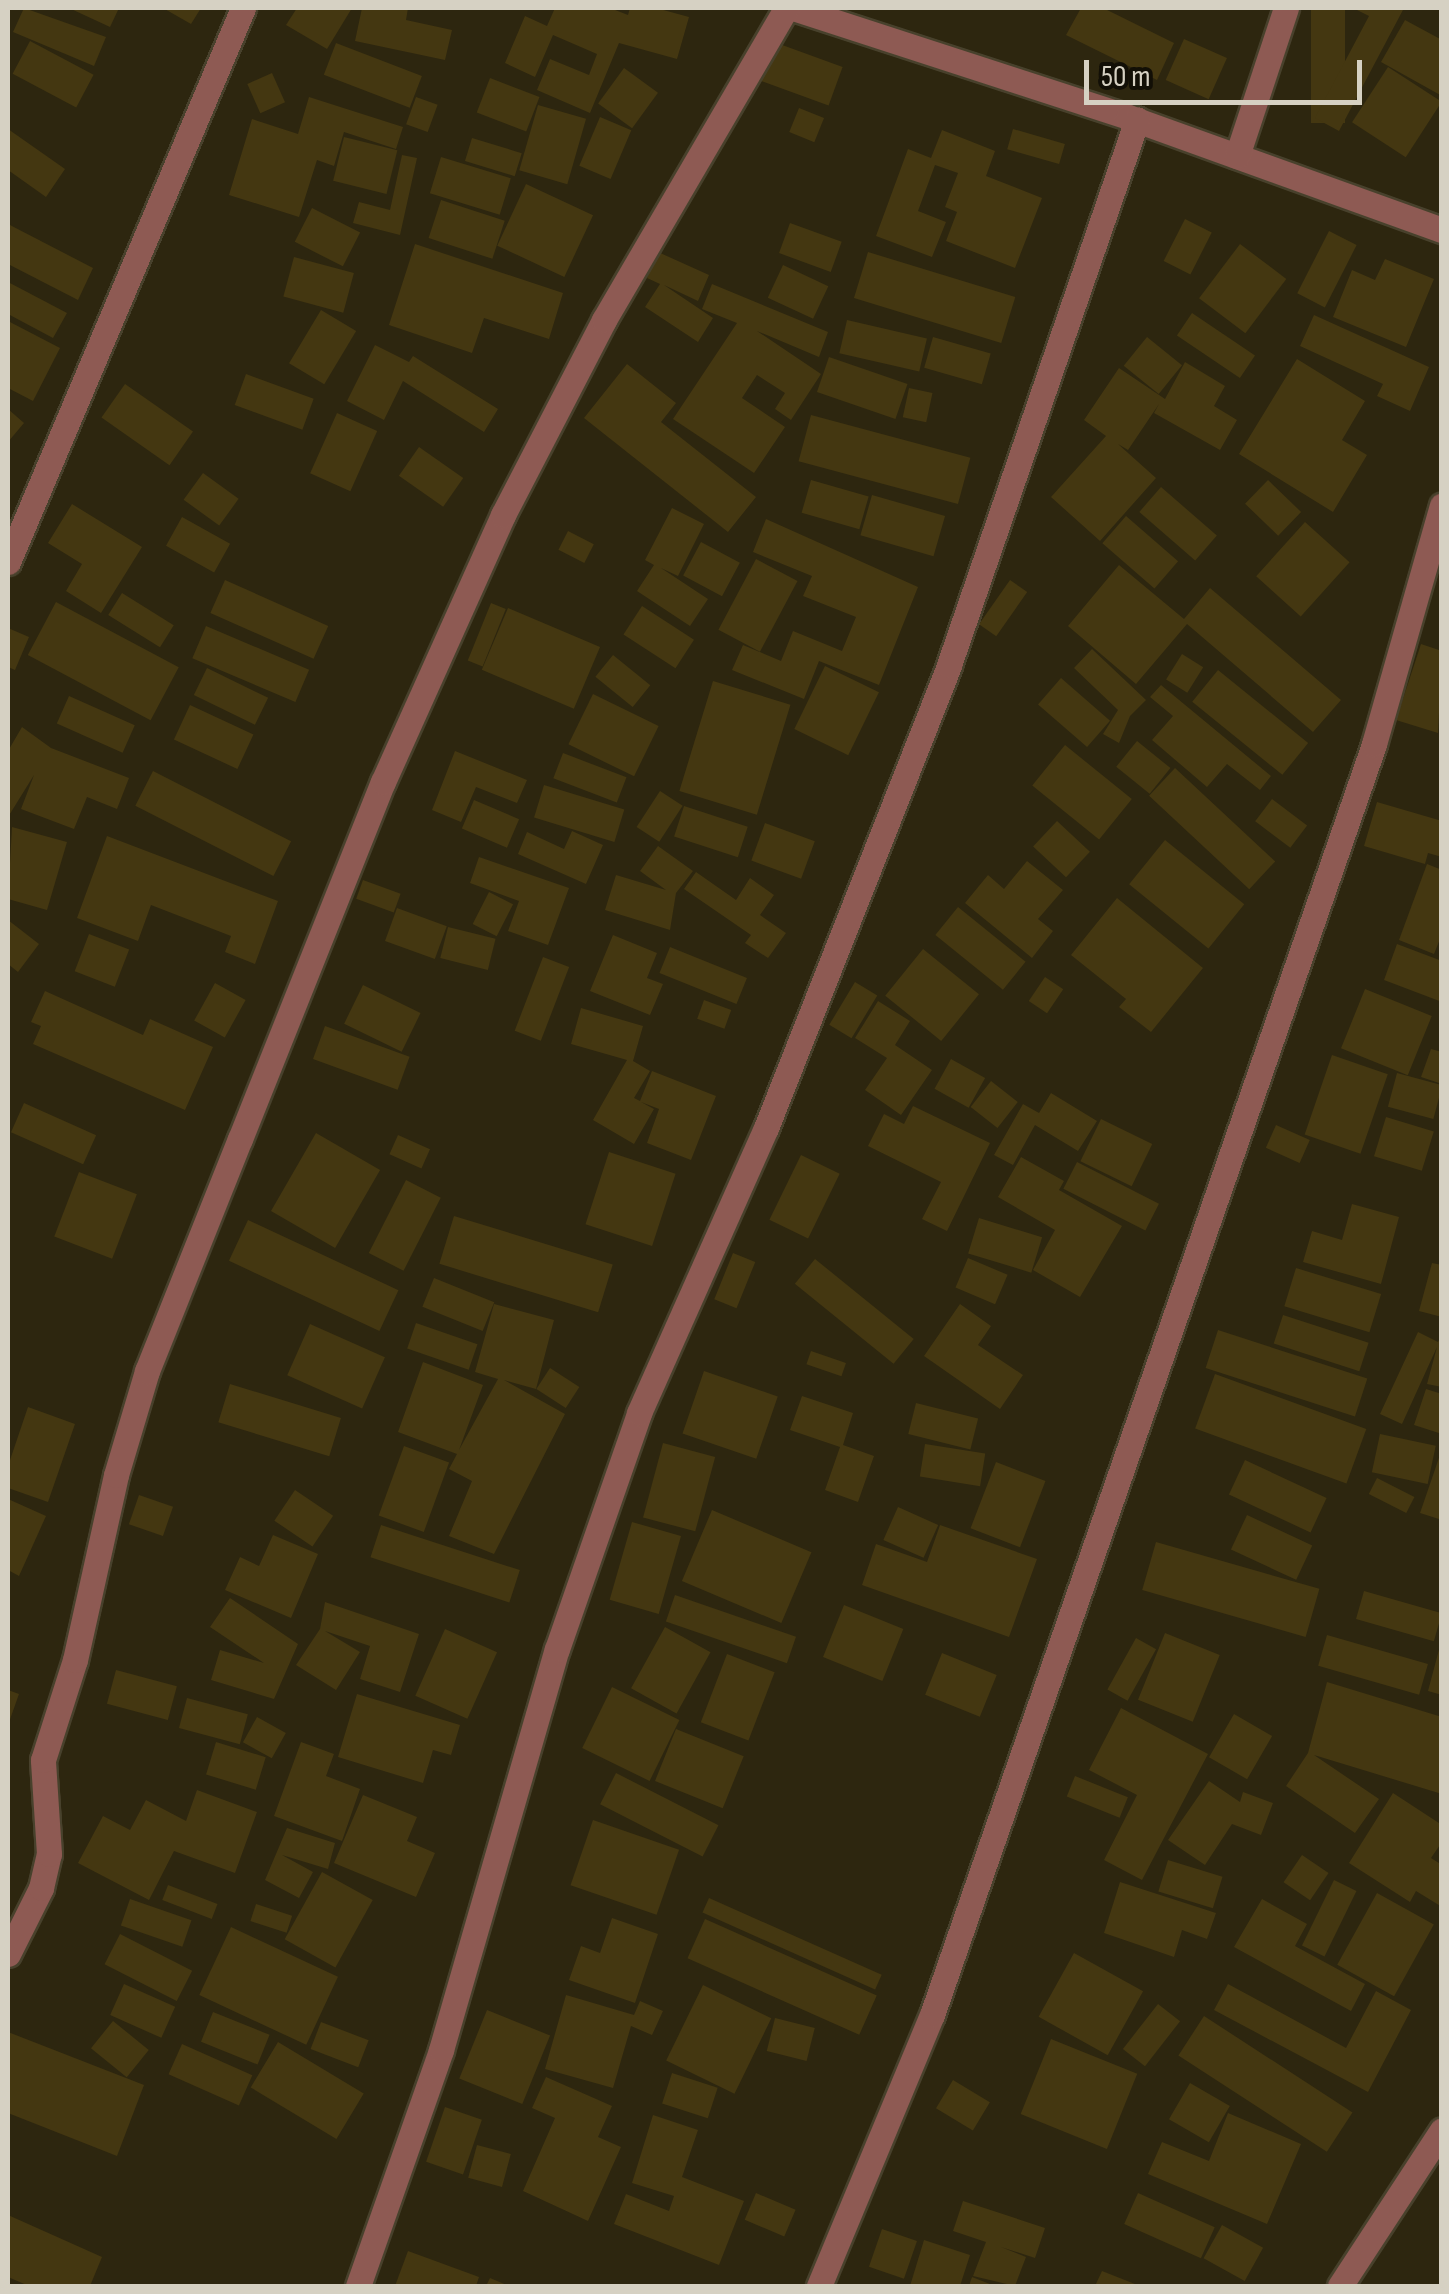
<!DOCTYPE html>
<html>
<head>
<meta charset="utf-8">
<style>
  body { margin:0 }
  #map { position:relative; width:1449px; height:2294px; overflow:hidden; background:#2d260f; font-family:"Sofia Sans Condensed",sans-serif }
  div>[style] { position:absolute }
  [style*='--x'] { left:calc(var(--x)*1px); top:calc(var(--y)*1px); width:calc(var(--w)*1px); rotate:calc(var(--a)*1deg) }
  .building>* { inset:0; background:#443711; transform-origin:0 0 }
  .roads { filter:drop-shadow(2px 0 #48412c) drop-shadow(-2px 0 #48412c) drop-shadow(0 2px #48412c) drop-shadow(0 -2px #48412c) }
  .minor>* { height:25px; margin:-12.5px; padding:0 12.5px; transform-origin:12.5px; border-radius:12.5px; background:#8e5a53 }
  span { translate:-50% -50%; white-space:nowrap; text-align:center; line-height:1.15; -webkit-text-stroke:8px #120f06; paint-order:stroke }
  .frame { position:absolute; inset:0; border:10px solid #d6d1c3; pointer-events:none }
  .scale { position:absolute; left:1084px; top:60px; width:278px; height:45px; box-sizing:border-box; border:5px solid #d6d1c3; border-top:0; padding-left:12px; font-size:30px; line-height:35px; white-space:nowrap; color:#d6d1c3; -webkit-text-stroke:8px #120f06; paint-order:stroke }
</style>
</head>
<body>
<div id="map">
  <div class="building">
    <div style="clip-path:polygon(24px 8px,106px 37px,94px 66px,13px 32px)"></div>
    <div style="clip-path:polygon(69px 8px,119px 8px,110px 27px)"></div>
    <div style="clip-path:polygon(163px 8px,201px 8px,191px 24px)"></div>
    <div style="clip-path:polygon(297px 8px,352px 8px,327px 49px,286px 25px)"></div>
    <div style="clip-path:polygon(362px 8px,408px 8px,406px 20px,452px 30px,445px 60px,355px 41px)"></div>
    <div style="clip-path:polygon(555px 8px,610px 8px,628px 15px,630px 8px,656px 8px,689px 17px,677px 59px,619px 43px,590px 113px,537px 90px,550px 59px,589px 75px,597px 54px,553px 35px,535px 77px,505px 63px,525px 16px,547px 26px)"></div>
    <div style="clip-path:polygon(1081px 8px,1103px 8px,1174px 43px,1157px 80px,1066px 35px)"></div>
    <div style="left:1311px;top:8px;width:34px;height:115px"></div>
    <div style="clip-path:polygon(1353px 8px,1404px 8px,1339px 131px,1315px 118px,1369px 16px)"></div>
    <div style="clip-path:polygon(1405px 20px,1442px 40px,1442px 96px,1381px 62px)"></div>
    <div style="left:1184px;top:39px;width:47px;height:45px;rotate:24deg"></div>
    <div style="left:30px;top:41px;width:72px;height:37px;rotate:28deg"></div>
    <div style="left:774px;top:42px;width:73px;height:41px;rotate:20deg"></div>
    <div style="left:336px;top:43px;width:92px;height:34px;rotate:21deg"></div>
    <div style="left:1388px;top:67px;width:64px;height:66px;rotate:33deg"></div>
    <div style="left:624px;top:68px;width:42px;height:44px;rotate:36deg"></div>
    <div style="left:272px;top:73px;width:32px;height:27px;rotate:66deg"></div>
    <div style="left:490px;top:78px;width:53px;height:37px;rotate:21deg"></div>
    <div style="clip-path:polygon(309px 97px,403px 127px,396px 149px,344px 132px,334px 166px,317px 160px,299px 217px,229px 195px,252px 119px,298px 134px)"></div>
    <div style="left:416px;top:97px;width:23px;height:29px;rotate:20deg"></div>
    <div style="left:538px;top:105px;width:50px;height:68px;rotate:16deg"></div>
    <div style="left:799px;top:108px;width:27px;height:26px;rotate:22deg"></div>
    <div style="left:600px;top:117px;width:34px;height:53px;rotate:23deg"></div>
    <div style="clip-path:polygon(8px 129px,65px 169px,46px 197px,8px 170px)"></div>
    <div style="left:1013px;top:129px;width:54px;height:21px;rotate:16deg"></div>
    <div style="clip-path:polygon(942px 130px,995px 151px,986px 176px,1042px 198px,1015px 268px,946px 241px,957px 212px,945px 207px,958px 173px,935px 165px,918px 211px,946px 222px,932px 257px,876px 236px,908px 149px,931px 158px)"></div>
    <div style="left:344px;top:137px;width:55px;height:45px;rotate:14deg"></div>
    <div style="left:472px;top:138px;width:52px;height:24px;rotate:17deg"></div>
    <div style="clip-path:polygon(402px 155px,417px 158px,400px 235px,353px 223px,359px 202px,390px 210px)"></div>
    <div style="left:441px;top:157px;width:73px;height:38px;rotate:17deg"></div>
    <div style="left:526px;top:184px;width:74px;height:68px;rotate:25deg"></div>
    <div style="left:441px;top:200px;width:67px;height:40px;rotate:18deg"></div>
    <div style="left:312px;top:208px;width:54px;height:38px;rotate:27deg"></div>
    <div style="left:1185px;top:219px;width:30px;height:47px;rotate:27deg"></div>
    <div style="left:790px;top:223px;width:55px;height:32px;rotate:20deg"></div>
    <div style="clip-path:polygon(8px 224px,93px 268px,78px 300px,8px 264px)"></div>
    <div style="left:1329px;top:231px;width:31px;height:70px;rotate:27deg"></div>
    <div style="clip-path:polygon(415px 244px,563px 293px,549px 339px,484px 318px,472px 353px,389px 325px)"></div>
    <div style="left:1240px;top:244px;width:58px;height:68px;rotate:37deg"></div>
    <div style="clip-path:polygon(658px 252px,709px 275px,698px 301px,664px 285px,713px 318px,698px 342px,645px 307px,660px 284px,647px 278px)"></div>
    <div style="left:868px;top:252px;width:154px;height:48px;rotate:17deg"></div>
    <div style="left:294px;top:257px;width:62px;height:41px;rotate:15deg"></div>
    <div style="clip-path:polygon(1385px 259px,1434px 279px,1406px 347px,1333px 317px,1352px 270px,1375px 280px)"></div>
    <div style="left:783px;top:265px;width:50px;height:36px;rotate:25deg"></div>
    <div style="clip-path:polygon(8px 282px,67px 313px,53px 338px,8px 314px)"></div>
    <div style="clip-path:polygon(712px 284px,828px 332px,819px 357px,757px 331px,821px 374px,791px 420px,775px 409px,785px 393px,757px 375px,742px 398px,785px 427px,754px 473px,673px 419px,737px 323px,702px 309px)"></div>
    <div style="left:321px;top:310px;width:41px;height:62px;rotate:31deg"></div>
    <div style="left:1192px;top:313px;width:76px;height:27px;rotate:34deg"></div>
    <div style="clip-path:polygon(1314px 315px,1429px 367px,1410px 411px,1377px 396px,1383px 384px,1300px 346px)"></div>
    <div style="left:847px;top:320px;width:82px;height:34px;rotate:13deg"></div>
    <div style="clip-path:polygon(8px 321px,60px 348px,33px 401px,8px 388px)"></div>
    <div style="left:933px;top:337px;width:60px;height:32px;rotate:16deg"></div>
    <div style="left:1147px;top:337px;width:45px;height:37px;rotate:39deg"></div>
    <div style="clip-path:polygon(375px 345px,409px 362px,413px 356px,498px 409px,484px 432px,403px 381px,384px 420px,347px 401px)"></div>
    <div style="left:829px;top:357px;width:83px;height:37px;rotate:19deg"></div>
    <div style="clip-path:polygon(1297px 359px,1365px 401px,1342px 440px,1367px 455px,1333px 512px,1239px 454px)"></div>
    <div style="clip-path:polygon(1185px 362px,1225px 386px,1214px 406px,1237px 420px,1220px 450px,1154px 413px,1159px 404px,1128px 450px,1118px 444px,1156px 478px,1100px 541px,1051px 497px,1106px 436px,1084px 420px,1119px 368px,1165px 399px)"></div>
    <div style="clip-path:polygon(627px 364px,676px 403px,661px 422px,756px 497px,728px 532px,584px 418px)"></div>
    <div style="left:246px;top:374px;width:72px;height:33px;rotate:20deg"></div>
    <div style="left:125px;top:384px;width:83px;height:41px;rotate:35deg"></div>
    <div style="left:909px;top:388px;width:24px;height:30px;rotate:12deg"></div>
    <div style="clip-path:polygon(8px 409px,24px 423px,8px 442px)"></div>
    <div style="left:337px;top:413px;width:44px;height:66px;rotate:24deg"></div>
    <div style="left:811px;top:415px;width:165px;height:48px;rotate:15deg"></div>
    <div style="left:419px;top:447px;width:54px;height:35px;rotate:35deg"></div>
    <div style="left:203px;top:473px;width:44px;height:33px;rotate:36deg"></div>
    <div style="left:811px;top:480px;width:60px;height:34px;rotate:16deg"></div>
    <div style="left:1268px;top:480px;width:46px;height:33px;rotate:44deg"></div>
    <div style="left:1161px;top:487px;width:74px;height:33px;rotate:41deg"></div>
    <div style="left:872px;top:495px;width:76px;height:42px;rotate:16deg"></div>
    <div style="clip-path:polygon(72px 504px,142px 547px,101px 613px,66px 591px,82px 564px,48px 543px)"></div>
    <div style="clip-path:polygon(672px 508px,704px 524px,678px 576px,661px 568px,708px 599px,690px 626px,637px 591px,654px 565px,645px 560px)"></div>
    <div style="left:1126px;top:516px;width:69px;height:36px;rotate:41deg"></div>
    <div style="left:182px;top:517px;width:55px;height:33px;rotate:29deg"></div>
    <div style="clip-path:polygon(766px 519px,918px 587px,879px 685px,819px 661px,804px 699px,732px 670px,743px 645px,781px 661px,793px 631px,842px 651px,856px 617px,803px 596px,812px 576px,753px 552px)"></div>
    <div style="left:1305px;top:522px;width:60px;height:73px;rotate:42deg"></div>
    <div style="left:568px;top:531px;width:29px;height:21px;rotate:27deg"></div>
    <div style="left:701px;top:542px;width:44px;height:38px;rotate:28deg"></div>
    <div style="left:756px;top:559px;width:47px;height:80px;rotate:28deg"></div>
    <div style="clip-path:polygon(1119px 565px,1184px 619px,1210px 588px,1341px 700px,1313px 732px,1187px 624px,1136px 684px,1068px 626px)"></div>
    <div style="left:225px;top:580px;width:113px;height:36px;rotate:24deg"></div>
    <div style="left:1010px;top:580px;width:21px;height:54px;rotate:35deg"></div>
    <div style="left:122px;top:593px;width:61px;height:26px;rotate:32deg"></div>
    <div style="left:56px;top:602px;width:139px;height:60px;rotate:28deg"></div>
    <div style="left:491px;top:603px;width:16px;height:62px;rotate:22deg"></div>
    <div style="left:642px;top:606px;width:62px;height:34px;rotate:33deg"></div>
    <div style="left:508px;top:608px;width:100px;height:67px;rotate:23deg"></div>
    <div style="left:206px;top:626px;width:112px;height:35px;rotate:23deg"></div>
    <div style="clip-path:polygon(8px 628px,29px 637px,15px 670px,8px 667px)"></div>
    <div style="clip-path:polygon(1421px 644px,1442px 651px,1438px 733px,1396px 720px)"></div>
    <div style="clip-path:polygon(1092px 649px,1146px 700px,1130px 716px,1119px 743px,1103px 734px,1118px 710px,1074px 668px)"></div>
    <div style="left:1182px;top:654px;width:25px;height:30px;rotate:32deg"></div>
    <div style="left:613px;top:655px;width:48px;height:28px;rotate:39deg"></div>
    <div style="left:825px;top:666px;width:60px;height:70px;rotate:26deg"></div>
    <div style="left:207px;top:668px;width:68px;height:30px;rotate:26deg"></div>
    <div style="left:1218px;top:670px;width:116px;height:41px;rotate:39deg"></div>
    <div style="left:1061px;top:678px;width:65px;height:35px;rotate:41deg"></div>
    <div style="left:713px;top:681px;width:81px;height:115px;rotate:17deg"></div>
    <div style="clip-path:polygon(1161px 685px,1271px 776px,1260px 790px,1227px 764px,1207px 787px,1152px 740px,1173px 716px,1150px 697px)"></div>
    <div style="left:593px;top:694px;width:73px;height:56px;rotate:26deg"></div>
    <div style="left:69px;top:696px;width:72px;height:30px;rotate:24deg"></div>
    <div style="left:190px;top:705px;width:70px;height:38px;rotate:25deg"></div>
    <div style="clip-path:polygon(22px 727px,51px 748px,129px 778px,117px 809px,87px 797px,74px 829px,21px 809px,34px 775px,8px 817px,8px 751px)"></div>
    <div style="left:1137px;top:741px;width:43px;height:33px;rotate:39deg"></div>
    <div style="left:1065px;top:745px;width:86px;height:52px;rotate:39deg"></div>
    <div style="clip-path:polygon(455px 751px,527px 780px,517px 803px,476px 787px,461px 822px,432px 810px)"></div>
    <div style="left:563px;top:753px;width:68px;height:27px;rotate:21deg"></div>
    <div style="left:1175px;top:768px;width:137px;height:38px;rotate:43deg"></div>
    <div style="left:153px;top:771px;width:155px;height:39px;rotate:27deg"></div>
    <div style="left:544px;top:785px;width:84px;height:34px;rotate:17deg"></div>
    <div style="left:660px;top:791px;width:27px;height:43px;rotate:33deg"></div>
    <div style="left:1272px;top:799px;width:44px;height:28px;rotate:37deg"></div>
    <div style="left:474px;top:800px;width:49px;height:31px;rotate:23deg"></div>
    <div style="clip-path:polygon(1377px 802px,1442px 821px,1442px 857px,1428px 853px,1425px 864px,1364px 846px)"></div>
    <div style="left:684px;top:806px;width:67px;height:32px;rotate:18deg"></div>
    <div style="left:1057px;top:821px;width:45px;height:35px;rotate:43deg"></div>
    <div style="left:765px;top:823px;width:53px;height:40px;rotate:20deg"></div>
    <div style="clip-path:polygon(12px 827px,67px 842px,47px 910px,8px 899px)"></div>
    <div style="clip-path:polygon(572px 831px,603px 845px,586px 884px,518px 854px,527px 832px,564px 849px)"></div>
    <div style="clip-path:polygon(107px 836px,278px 901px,255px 964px,225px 952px,231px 936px,151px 905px,138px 941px,77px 918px)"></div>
    <div style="left:1165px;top:840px;width:102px;height:57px;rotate:39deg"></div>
    <div style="clip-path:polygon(658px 846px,693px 871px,676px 893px,670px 930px,605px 910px,616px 875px,666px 890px,640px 871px)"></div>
    <div style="clip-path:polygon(479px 857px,569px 888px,548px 945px,508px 931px,519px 901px,470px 883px)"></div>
    <div style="clip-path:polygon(1027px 861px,1063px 890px,1038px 919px,1053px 931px,1032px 958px,965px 903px,988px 875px,1004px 889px)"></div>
    <div style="clip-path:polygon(1427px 864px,1442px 870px,1442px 934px,1434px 954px,1399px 940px)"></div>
    <div style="clip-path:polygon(696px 872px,736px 900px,750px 878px,774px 895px,760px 915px,786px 933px,768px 958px,745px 943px,751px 935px,684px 889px)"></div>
    <div style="left:363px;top:880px;width:40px;height:20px;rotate:20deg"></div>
    <div style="left:489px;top:892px;width:27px;height:36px;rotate:27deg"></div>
    <div style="clip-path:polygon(1117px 898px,1203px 968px,1151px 1032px,1119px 1007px,1126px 999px,1071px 955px)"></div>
    <div style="left:958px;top:907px;width:87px;height:36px;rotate:39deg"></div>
    <div style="left:397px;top:908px;width:53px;height:35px;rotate:20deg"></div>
    <div style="clip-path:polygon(8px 920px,39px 944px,18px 972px,8px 964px)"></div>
    <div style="left:448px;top:927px;width:49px;height:32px;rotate:14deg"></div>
    <div style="left:89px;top:934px;width:43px;height:40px;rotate:21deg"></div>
    <div style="clip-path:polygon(613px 935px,657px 953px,647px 978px,663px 984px,650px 1015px,590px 991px)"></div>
    <div style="clip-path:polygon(1397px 944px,1442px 961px,1442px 1002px,1384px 980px)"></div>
    <div style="left:670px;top:947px;width:83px;height:28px;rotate:22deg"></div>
    <div style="left:923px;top:949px;width:72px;height:60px;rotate:39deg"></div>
    <div style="left:543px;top:957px;width:28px;height:79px;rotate:21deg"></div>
    <div style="left:1045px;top:977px;width:22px;height:29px;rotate:34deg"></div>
    <div style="left:855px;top:982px;width:26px;height:50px;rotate:31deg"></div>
    <div style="left:215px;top:983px;width:35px;height:43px;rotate:29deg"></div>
    <div style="left:363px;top:985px;width:64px;height:43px;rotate:26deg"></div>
    <div style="left:1365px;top:989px;width:72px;height:64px;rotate:22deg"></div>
    <div style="clip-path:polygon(45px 991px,143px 1035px,150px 1019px,213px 1047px,185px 1110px,33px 1044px,41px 1026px,31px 1022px)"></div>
    <div style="left:704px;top:1000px;width:29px;height:20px;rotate:20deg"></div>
    <div style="clip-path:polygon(878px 1001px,910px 1021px,895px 1045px,932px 1070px,901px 1115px,865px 1090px,887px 1058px,855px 1038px)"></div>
    <div style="clip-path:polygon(581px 1008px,643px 1026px,633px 1061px,650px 1071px,634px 1098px,640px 1101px,652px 1071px,716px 1096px,691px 1160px,647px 1143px,659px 1109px,641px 1102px,654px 1109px,634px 1144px,593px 1120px,627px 1060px,571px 1044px)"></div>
    <div style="left:325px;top:1026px;width:90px;height:35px;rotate:20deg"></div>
    <div style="clip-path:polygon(1431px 1049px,1442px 1052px,1442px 1084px,1421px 1077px)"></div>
    <div style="left:1332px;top:1055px;width:59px;height:84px;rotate:19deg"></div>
    <div style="left:951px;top:1059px;width:39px;height:34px;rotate:29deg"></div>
    <div style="left:1397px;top:1073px;width:47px;height:35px;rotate:15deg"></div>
    <div style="left:991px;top:1081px;width:34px;height:33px;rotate:38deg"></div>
    <div style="clip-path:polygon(1051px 1093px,1097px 1121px,1078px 1151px,1035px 1125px,1013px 1165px,994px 1155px,1023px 1104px,1039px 1113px)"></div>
    <div style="left:24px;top:1103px;width:79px;height:32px;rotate:24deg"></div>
    <div style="clip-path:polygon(913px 1106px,990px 1143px,947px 1231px,922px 1219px,941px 1182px,868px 1146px,884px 1114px,904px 1124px)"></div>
    <div style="left:1386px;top:1117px;width:50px;height:41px;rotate:17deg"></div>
    <div style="left:1101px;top:1119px;width:57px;height:47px;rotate:26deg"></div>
    <div style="left:1276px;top:1125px;width:37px;height:25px;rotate:24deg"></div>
    <div style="left:316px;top:1133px;width:74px;height:90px;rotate:30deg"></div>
    <div style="left:398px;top:1135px;width:35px;height:21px;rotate:24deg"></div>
    <div style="left:609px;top:1152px;width:70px;height:76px;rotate:18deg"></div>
    <div style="left:801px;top:1155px;width:43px;height:72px;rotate:26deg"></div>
    <div style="clip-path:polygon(1021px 1157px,1064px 1181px,1059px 1190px,1122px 1226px,1080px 1297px,1033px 1270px,1055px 1230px,998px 1197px)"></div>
    <div style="left:1077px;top:1162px;width:92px;height:30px;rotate:27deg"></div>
    <div style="left:79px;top:1172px;width:62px;height:69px;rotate:21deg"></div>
    <div style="left:406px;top:1180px;width:39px;height:82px;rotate:27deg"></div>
    <div style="clip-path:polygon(1352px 1204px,1399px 1217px,1381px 1284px,1303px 1262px,1312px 1231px,1342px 1240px)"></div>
    <div style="left:454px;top:1216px;width:166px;height:50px;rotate:17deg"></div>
    <div style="left:979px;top:1218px;width:66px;height:37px;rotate:17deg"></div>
    <div style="left:248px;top:1220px;width:166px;height:45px;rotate:25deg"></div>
    <div style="left:733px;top:1253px;width:24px;height:50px;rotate:22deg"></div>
    <div style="left:968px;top:1258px;width:43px;height:32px;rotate:23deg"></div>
    <div style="left:815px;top:1259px;width:127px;height:32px;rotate:39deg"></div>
    <div style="clip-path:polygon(1432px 1263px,1442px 1265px,1442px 1317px,1419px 1311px)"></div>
    <div style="left:1296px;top:1268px;width:89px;height:40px;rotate:17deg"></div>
    <div style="left:434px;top:1278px;width:65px;height:31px;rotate:22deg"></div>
    <div style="clip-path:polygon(494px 1304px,554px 1320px,536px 1389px,504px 1380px,565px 1414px,494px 1554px,449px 1536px,472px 1481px,449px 1469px,457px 1454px,398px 1432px,423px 1362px,483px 1385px,459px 1450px,498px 1379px,475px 1372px)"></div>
    <div style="clip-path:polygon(960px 1304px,991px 1326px,978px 1345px,1023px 1375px,1000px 1409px,924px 1356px)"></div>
    <div style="left:1283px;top:1315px;width:90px;height:30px;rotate:18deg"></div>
    <div style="left:416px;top:1323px;width:65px;height:27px;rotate:19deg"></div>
    <div style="left:310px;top:1324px;width:82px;height:56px;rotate:24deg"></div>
    <div style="left:1218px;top:1330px;width:157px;height:40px;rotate:18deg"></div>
    <div style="clip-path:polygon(1418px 1332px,1438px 1342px,1442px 1334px,1442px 1387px,1427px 1384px,1437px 1347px,1402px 1424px,1380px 1414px)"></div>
    <div style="left:811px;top:1351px;width:37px;height:14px;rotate:19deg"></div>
    <div style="left:550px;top:1368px;width:35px;height:25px;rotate:33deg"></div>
    <div style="left:704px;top:1371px;width:78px;height:66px;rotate:19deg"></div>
    <div style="left:1215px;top:1374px;width:161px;height:58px;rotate:20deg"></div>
    <div style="left:230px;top:1384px;width:116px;height:40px;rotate:17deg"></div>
    <div style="clip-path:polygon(1426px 1389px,1442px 1394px,1442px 1434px,1414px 1425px)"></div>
    <div style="clip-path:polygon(802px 1396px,853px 1413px,843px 1445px,874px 1456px,858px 1502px,825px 1490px,840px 1447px,790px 1430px)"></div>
    <div style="left:916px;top:1403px;width:64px;height:32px;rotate:14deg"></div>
    <div style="clip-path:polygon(28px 1407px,75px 1424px,48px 1502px,8px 1488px,8px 1466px)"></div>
    <div style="left:1380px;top:1434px;width:57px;height:39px;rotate:12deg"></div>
    <div style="left:663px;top:1443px;width:54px;height:77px;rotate:15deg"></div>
    <div style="left:925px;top:1444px;width:61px;height:33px;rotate:9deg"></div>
    <div style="left:404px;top:1446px;width:48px;height:74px;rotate:20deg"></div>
    <div style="clip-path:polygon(1442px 1449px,1442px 1520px,1420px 1513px)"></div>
    <div style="left:1245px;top:1460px;width:90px;height:38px;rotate:25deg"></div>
    <div style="left:996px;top:1462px;width:53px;height:71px;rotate:21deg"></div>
    <div style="left:1377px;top:1478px;width:42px;height:18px;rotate:27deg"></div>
    <div style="left:295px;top:1490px;width:46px;height:37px;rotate:34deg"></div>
    <div style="left:139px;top:1495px;width:36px;height:31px;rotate:19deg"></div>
    <div style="clip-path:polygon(8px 1499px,46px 1516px,19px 1576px,8px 1570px)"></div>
    <div style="left:898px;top:1507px;width:44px;height:36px;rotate:24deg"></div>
    <div style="left:712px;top:1510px;width:108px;height:77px;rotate:23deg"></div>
    <div style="left:1247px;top:1515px;width:72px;height:38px;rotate:25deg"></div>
    <div style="left:632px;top:1522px;width:51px;height:81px;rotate:16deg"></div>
    <div style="left:381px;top:1525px;width:146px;height:34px;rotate:18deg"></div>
    <div style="clip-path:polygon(940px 1525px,1037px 1559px,1009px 1637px,862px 1585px,876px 1544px,927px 1562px)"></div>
    <div style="clip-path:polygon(273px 1535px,318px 1554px,291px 1618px,225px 1590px,240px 1557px,259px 1566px)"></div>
    <div style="left:1156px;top:1542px;width:170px;height:50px;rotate:16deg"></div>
    <div style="left:1364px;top:1591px;width:81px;height:29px;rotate:16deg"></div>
    <div style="left:675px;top:1595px;width:128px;height:28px;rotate:19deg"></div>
    <div style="clip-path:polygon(230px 1598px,298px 1644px,274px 1699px,211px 1680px,220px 1650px,264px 1663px,210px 1627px)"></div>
    <div style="clip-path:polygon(325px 1602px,419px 1634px,400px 1692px,360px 1679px,370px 1646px,325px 1631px,360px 1652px,336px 1690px,296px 1665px,320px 1629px)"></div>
    <div style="left:844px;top:1605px;width:64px;height:56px;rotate:22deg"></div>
    <div style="left:665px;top:1627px;width:52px;height:70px;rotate:29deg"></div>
    <div style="left:445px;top:1629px;width:57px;height:73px;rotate:24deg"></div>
    <div style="left:1165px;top:1633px;width:59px;height:72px;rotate:22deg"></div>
    <div style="left:1327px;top:1635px;width:105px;height:32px;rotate:16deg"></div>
    <div style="left:1136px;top:1638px;width:23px;height:59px;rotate:29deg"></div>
    <div style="clip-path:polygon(1440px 1646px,1442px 1646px,1442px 1695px,1428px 1691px)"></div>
    <div style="left:942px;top:1653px;width:59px;height:45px;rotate:22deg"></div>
    <div style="left:727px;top:1654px;width:51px;height:73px;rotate:21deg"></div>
    <div style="left:116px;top:1670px;width:63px;height:35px;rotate:15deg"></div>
    <div style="clip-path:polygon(1327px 1682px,1442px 1717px,1442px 1794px,1314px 1755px,1379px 1799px,1355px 1833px,1286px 1786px,1308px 1753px)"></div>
    <div style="left:612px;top:1687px;width:75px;height:68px;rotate:26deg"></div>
    <div style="clip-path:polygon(8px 1690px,19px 1694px,8px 1725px)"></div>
    <div style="clip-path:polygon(357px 1694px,460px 1725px,451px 1755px,433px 1750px,423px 1783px,338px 1757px)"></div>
    <div style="left:187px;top:1698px;width:63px;height:31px;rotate:15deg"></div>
    <div style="clip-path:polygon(1121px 1708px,1208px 1754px,1142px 1880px,1104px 1860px,1137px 1795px,1089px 1770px)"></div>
    <div style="left:1234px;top:1714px;width:44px;height:50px;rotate:30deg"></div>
    <div style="left:257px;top:1717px;width:33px;height:29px;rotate:29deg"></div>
    <div style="left:676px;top:1729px;width:73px;height:56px;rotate:22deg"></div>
    <div style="left:216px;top:1742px;width:52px;height:34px;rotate:17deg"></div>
    <div style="clip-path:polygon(301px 1742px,334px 1754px,326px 1776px,360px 1789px,342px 1841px,274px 1816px)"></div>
    <div style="left:616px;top:1773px;width:115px;height:35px;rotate:27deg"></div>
    <div style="left:1075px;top:1776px;width:57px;height:22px;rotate:22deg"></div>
    <div style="clip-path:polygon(1209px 1781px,1240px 1802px,1243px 1792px,1273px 1803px,1261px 1835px,1232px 1824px,1205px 1865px,1168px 1840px)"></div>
    <div style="clip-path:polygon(197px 1790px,257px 1812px,235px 1873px,174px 1851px,149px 1900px,78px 1863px,103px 1816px,130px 1830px,146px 1800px,186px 1821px)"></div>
    <div style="clip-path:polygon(1393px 1793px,1442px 1825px,1442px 1842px,1431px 1858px,1442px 1865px,1442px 1907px,1416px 1891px,1410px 1902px,1349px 1863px)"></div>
    <div style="clip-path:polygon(363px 1795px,417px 1817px,407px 1841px,435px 1853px,416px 1897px,334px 1863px)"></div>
    <div style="left:593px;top:1820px;width:91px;height:69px;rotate:19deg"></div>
    <div style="clip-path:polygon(287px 1828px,335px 1843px,328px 1869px,282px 1855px,313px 1872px,299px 1898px,265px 1880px)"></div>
    <div style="left:1302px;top:1855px;width:32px;height:33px;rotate:34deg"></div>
    <div style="left:1168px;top:1860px;width:57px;height:33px;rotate:17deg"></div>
    <div style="left:322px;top:1872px;width:58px;height:77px;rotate:29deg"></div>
    <div style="left:1334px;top:1880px;width:25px;height:73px;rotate:26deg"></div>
    <div style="clip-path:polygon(1120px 1882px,1216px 1913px,1207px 1939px,1182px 1930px,1174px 1957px,1104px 1933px)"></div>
    <div style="left:168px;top:1885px;width:53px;height:16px;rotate:21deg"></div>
    <div style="left:1377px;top:1893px;width:65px;height:82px;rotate:29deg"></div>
    <div style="left:709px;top:1898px;width:189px;height:16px;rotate:24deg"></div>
    <div style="left:130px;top:1899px;width:65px;height:28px;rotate:19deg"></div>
    <div style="clip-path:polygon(1262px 1899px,1307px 1924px,1295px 1946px,1365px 1984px,1351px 2011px,1234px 1947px)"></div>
    <div style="left:256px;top:1904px;width:38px;height:18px;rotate:18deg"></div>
    <div style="clip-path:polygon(612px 1918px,658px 1934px,635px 2003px,569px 1980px,581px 1946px,600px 1953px)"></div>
    <div style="left:705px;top:1919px;width:188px;height:43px;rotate:24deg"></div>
    <div style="left:231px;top:1927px;width:118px;height:75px;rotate:25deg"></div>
    <div style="left:120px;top:1934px;width:81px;height:34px;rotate:27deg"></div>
    <div style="left:1074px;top:1953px;width:79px;height:73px;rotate:29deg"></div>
    <div style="left:124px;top:1984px;width:56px;height:34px;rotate:24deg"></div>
    <div style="clip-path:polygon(1228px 1984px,1346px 2048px,1376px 1991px,1411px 2010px,1368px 2092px,1214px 2010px)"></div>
    <div style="left:703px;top:1985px;width:76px;height:84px;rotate:26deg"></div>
    <div style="clip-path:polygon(566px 1995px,634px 2015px,640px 2001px,663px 2011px,652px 2035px,631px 2026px,613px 2088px,545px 2069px)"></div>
    <div style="left:1158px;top:2004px;width:28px;height:57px;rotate:38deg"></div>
    <div style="left:487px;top:2010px;width:68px;height:74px;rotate:22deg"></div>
    <div style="left:213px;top:2012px;width:61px;height:32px;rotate:22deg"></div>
    <div style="left:1204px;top:2016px;width:177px;height:47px;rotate:33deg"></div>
    <div style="left:775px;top:2018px;width:41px;height:34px;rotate:14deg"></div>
    <div style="left:113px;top:2021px;width:46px;height:35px;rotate:39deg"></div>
    <div style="left:321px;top:2022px;width:51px;height:29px;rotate:21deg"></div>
    <div style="clip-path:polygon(8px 2032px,144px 2085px,117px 2156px,8px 2113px)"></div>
    <div style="left:1051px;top:2039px;width:93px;height:81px;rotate:22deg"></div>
    <div style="left:278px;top:2042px;width:100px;height:53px;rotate:31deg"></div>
    <div style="left:182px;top:2044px;width:77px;height:33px;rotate:24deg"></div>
    <div style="left:672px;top:2073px;width:48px;height:32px;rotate:18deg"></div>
    <div style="clip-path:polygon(546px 2077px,612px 2106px,598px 2137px,621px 2147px,588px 2221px,523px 2191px,555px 2118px,532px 2108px)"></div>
    <div style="left:953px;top:2080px;width:43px;height:33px;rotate:31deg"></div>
    <div style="left:1190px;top:2083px;width:46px;height:42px;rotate:30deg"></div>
    <div style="left:445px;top:2107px;width:39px;height:58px;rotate:19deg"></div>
    <div style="clip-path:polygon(1228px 2113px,1301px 2144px,1267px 2224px,1148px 2174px,1162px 2142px,1209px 2161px)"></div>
    <div style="clip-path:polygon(653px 2115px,698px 2130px,682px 2177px,744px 2201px,719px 2265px,614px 2224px,626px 2194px,669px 2211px,674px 2196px,632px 2183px)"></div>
    <div style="left:477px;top:2145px;width:35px;height:34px;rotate:15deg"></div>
    <div style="left:756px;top:2193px;width:43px;height:29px;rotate:23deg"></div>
    <div style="left:1138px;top:2193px;width:84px;height:34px;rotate:24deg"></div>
    <div style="clip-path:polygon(963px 2201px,1045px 2228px,1035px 2258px,1001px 2247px,1026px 2257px,1015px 2286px,973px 2276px,986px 2242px,953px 2231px)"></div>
    <div style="clip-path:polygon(8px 2215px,102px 2257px,90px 2286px,29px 2286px,8px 2277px)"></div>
    <div style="left:1222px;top:2225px;width:47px;height:38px;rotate:29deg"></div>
    <div style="left:882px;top:2229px;width:37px;height:40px;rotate:19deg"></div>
    <div style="clip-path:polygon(924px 2240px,970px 2255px,960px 2286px,910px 2286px)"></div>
    <div style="clip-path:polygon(408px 2251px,479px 2277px,476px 2286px,395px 2286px)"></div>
    <div style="clip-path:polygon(1102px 2271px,1140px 2286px,1095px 2286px)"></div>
    <div style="clip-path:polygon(972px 2277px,995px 2286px,969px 2286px)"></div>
    <div style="clip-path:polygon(490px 2278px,509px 2286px,486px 2286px)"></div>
  </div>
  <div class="roads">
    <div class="minor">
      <div style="--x:793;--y:8;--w:352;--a:18"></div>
      <div style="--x:1128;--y:117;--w:334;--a:19.8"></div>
      <div style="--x:1237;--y:156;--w:156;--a:-71.7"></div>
      <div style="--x:8;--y:562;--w:602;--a:-67.01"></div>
      <div style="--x:8;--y:1954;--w:74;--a:-63.4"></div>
      <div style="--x:41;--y:1888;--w:35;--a:-77"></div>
      <div style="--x:49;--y:1854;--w:94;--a:-93.7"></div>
      <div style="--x:43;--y:1760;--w:105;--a:-72.3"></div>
      <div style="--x:75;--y:1660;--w:189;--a:-77.5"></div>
      <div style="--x:116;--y:1475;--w:109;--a:-73.4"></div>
      <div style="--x:147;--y:1371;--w:250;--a:-68.2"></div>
      <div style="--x:240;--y:1139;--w:385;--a:-68.2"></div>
      <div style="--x:383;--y:782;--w:293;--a:-65.8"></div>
      <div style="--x:503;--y:515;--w:220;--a:-62.6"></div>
      <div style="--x:604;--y:320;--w:361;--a:-59.7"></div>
      <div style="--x:358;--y:2286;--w:250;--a:-70.6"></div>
      <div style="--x:441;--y:2050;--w:417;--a:-73.9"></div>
      <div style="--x:557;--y:1649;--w:250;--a:-70.8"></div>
      <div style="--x:639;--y:1413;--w:312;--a:-66"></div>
      <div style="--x:766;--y:1128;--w:498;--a:-68.4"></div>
      <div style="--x:949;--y:665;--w:577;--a:-70.97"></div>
      <div style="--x:819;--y:2286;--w:294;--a:-67.4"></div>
      <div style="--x:932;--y:2015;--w:1346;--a:-70.82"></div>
      <div style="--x:1374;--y:744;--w:248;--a:-74.1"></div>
      <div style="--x:1340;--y:2286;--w:186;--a:-56.8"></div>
    </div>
  </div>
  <div class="frame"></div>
  <div class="scale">50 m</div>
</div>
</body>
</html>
